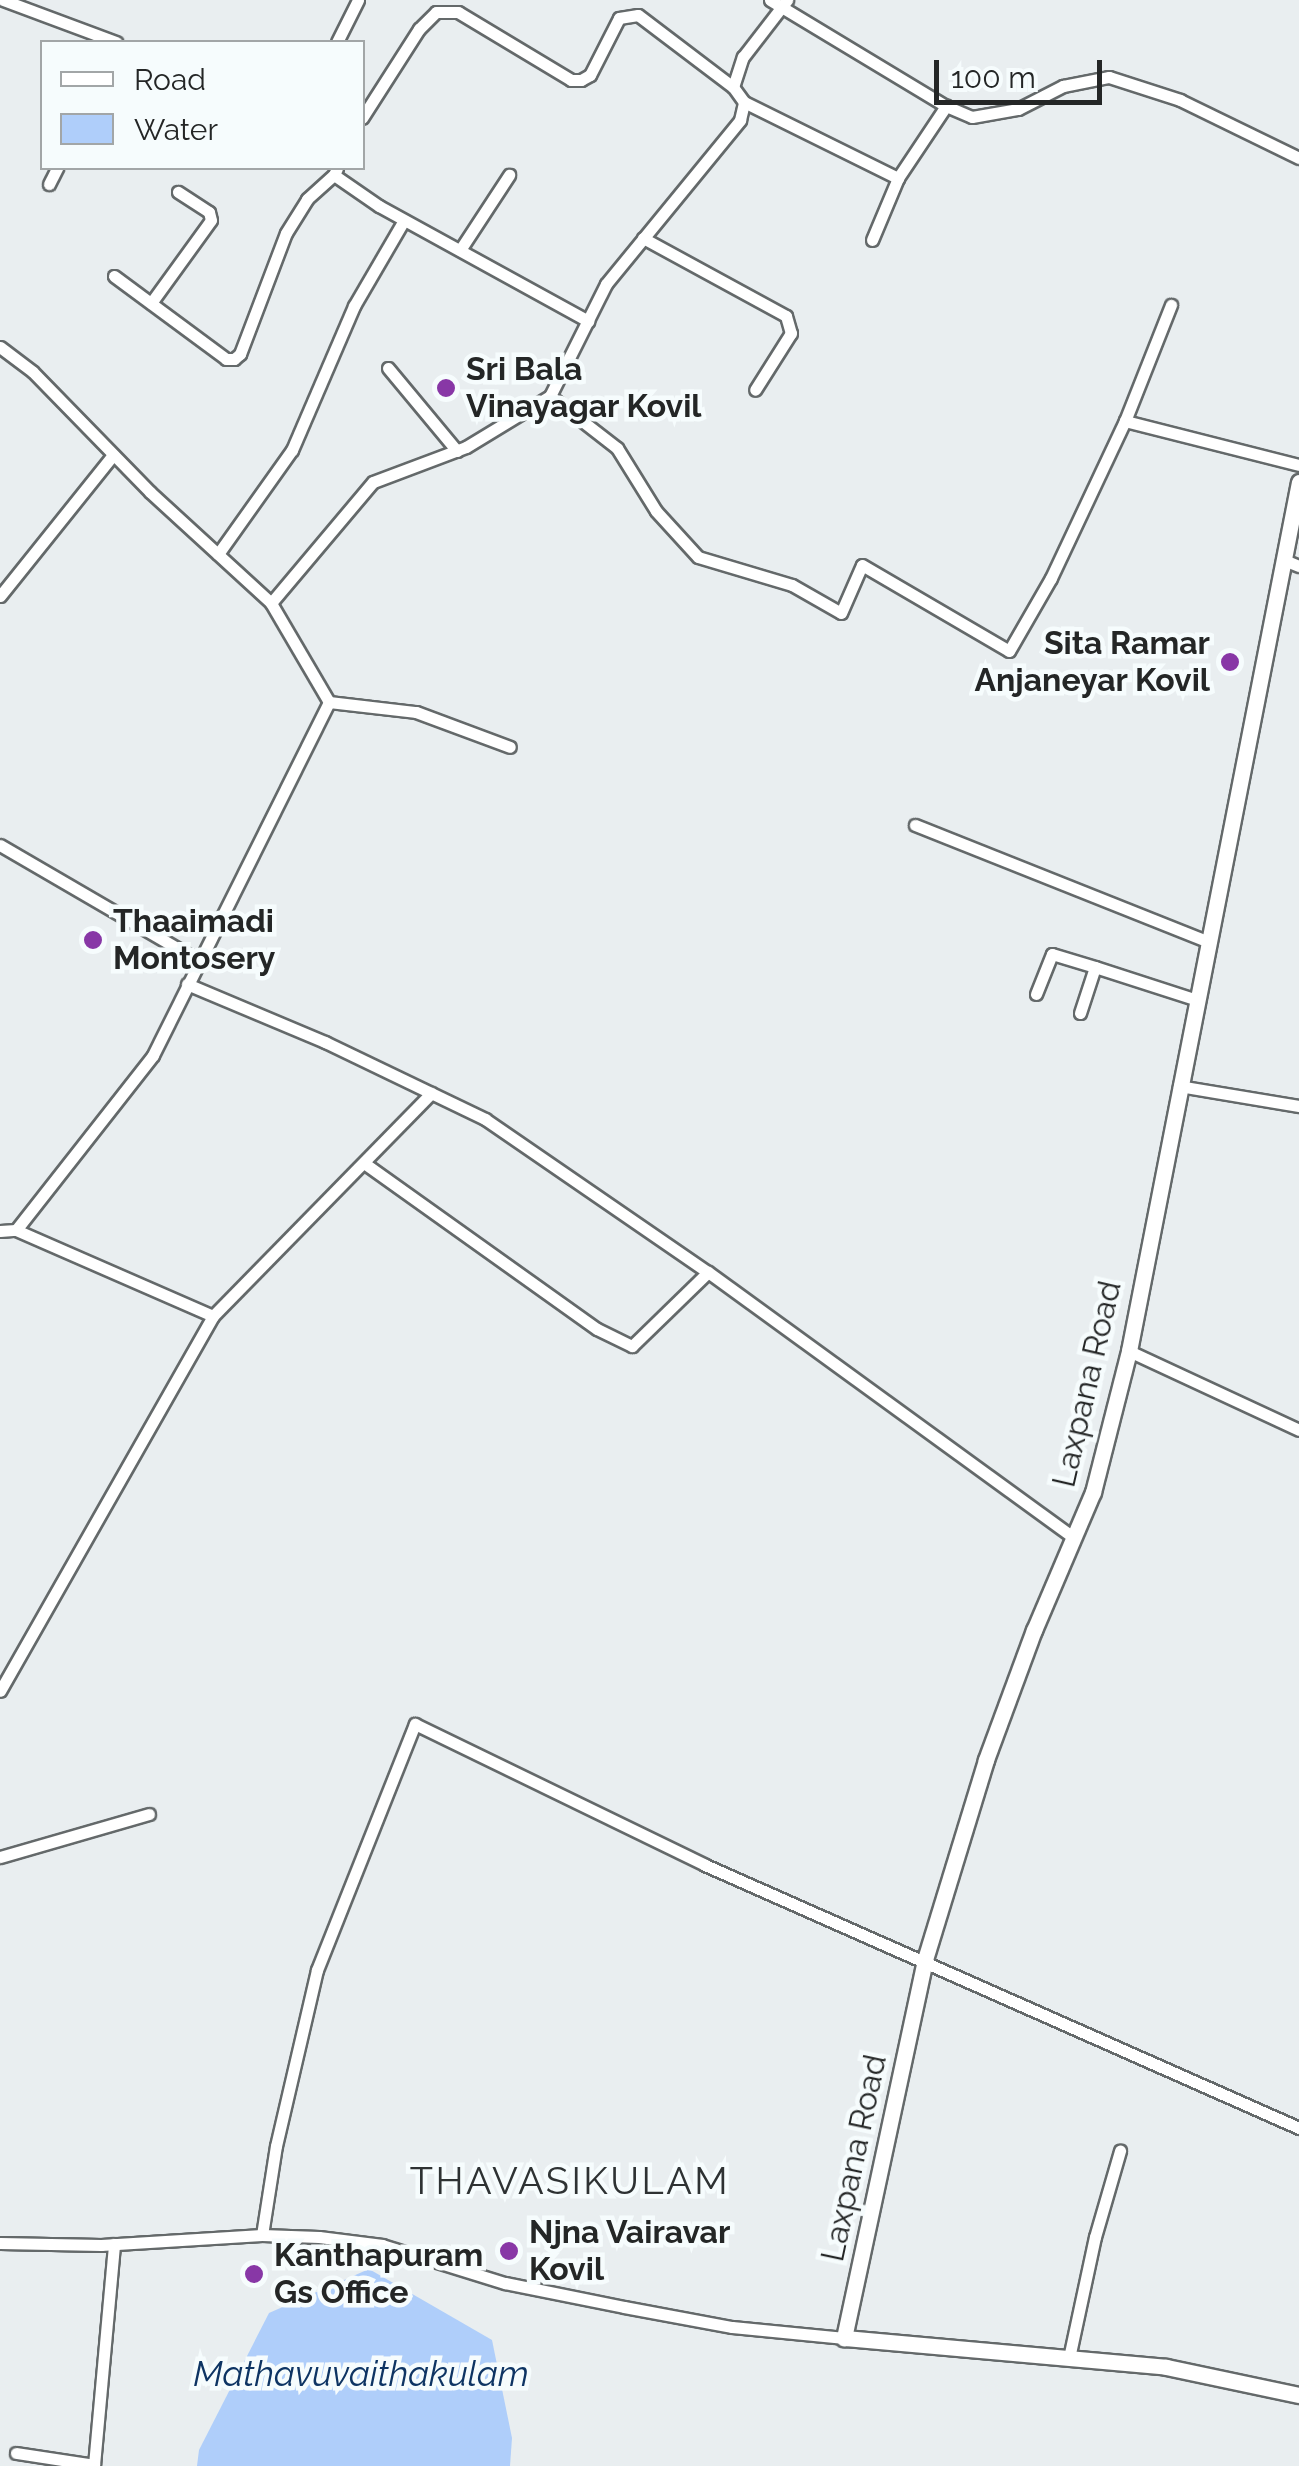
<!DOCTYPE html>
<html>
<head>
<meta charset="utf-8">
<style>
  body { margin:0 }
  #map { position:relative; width:1299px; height:2466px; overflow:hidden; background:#e9eef0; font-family:Raleway,sans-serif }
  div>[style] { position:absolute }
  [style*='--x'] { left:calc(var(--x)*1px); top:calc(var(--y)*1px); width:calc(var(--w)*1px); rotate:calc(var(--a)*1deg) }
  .water>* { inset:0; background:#afcefa }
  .roads { filter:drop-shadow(2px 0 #64696a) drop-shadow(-2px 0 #64696a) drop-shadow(0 2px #64696a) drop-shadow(0 -2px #64696a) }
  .street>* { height:11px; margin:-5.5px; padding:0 5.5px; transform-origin:5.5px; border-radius:5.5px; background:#fff }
  .secondary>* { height:15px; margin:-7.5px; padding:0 7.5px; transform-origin:7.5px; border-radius:7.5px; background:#fff }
  .dots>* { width:28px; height:28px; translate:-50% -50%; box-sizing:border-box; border:5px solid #f6fcfd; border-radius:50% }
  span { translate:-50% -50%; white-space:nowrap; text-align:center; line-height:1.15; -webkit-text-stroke:9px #f6fcfd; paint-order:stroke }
  .poi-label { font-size:32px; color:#242626; font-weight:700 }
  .left { translate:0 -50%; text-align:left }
  .right { translate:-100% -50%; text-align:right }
  .street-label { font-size:32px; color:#242626 }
  .water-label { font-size:35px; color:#0e3463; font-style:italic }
  .quarter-label { font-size:38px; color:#2e3233; letter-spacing:2.5px }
  .legend { position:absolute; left:40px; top:40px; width:325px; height:130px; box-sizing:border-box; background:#f6fcfd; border:2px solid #a2a6a7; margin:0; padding:12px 18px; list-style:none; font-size:30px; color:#242626 }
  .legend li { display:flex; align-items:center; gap:20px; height:50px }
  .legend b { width:50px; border:2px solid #a2a6a7 }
  .scale { position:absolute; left:934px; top:60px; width:168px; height:45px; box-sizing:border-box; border:5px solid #242626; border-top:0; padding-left:12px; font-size:30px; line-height:35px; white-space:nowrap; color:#242626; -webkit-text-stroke:8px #f6fcfd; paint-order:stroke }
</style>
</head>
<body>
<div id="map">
  <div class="water">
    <div style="clip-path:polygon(369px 2269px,492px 2340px,512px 2438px,510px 2466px,197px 2466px,199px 2450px,269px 2313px)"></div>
  </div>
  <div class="roads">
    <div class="street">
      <div style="--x:3;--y:0;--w:121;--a:20.4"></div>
      <div style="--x:770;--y:0;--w:205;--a:31.1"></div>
      <div style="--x:337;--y:42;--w:47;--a:-63.4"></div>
      <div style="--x:744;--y:102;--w:172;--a:26.3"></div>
      <div style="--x:362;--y:118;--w:106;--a:-57.4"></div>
      <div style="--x:419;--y:29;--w:24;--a:-45"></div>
      <div style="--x:436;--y:12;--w:22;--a:0"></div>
      <div style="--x:458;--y:12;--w:132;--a:31"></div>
      <div style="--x:571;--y:80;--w:10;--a:0"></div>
      <div style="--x:581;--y:80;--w:10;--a:-29"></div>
      <div style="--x:590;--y:75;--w:64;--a:-63"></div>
      <div style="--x:619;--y:18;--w:19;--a:-9"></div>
      <div style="--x:638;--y:15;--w:119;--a:37.2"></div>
      <div style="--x:337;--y:168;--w:8;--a:113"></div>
      <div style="--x:334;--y:175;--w:55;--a:34.6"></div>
      <div style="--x:379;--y:206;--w:239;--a:28.8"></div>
      <div style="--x:49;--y:184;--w:18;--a:-63"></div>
      <div style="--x:643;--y:238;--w:163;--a:28.6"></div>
      <div style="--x:786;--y:316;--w:18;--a:74"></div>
      <div style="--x:791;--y:333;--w:67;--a:122.3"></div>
      <div style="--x:872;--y:240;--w:67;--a:-67.2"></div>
      <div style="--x:898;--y:178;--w:87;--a:-56.3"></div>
      <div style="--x:946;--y:106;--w:28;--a:23"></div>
      <div style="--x:972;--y:117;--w:47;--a:-9.9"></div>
      <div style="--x:1018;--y:109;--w:51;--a:-27.1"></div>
      <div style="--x:1063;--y:86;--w:47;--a:-11.1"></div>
      <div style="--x:1109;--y:77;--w:75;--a:17.9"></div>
      <div style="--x:1180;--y:100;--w:132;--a:26"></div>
      <div style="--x:460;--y:250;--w:90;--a:-56.8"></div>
      <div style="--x:114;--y:276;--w:139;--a:36.5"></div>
      <div style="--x:226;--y:359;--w:8;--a:0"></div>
      <div style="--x:234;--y:359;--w:8;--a:-40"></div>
      <div style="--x:240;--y:354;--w:129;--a:-69.2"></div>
      <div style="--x:286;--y:233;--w:40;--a:-58"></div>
      <div style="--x:307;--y:199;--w:36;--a:-42"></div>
      <div style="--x:151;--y:303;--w:102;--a:-54.1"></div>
      <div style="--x:211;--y:220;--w:8;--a:-104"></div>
      <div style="--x:209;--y:212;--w:37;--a:-147"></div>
      <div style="--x:0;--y:347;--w:41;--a:37.1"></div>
      <div style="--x:33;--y:372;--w:168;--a:45.7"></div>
      <div style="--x:150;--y:492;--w:164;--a:42.5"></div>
      <div style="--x:271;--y:603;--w:158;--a:-49.9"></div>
      <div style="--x:373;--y:482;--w:99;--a:-20.6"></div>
      <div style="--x:466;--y:447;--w:98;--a:-31.3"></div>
      <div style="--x:550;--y:396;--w:85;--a:37.8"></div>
      <div style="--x:617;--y:448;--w:74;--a:58.2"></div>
      <div style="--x:656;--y:511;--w:62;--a:47.6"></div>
      <div style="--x:698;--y:557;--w:98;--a:16.6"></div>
      <div style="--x:792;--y:585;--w:56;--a:29.7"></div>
      <div style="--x:841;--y:613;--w:52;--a:-66.4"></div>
      <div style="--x:862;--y:565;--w:170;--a:30.3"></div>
      <div style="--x:1009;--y:651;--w:84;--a:-60.1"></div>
      <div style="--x:1051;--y:578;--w:174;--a:-64.8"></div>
      <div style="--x:1125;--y:421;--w:125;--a:-68.4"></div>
      <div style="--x:388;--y:368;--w:108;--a:50.3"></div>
      <div style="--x:550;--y:396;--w:125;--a:-63.4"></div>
      <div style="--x:606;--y:284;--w:212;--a:-50.7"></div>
      <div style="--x:740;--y:120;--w:18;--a:-77"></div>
      <div style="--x:744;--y:102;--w:19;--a:-126"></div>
      <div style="--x:733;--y:87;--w:32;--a:-72"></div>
      <div style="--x:743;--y:57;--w:72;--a:-52.3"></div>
      <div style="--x:1125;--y:421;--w:179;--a:14.2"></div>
      <div style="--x:218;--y:554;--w:128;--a:-54.6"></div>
      <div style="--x:292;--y:450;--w:157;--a:-66.7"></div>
      <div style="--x:354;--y:306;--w:99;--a:-59.8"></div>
      <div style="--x:1284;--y:560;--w:16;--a:22"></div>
      <div style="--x:0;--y:596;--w:181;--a:-51.3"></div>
      <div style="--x:329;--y:702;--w:88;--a:6.6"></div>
      <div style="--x:416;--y:712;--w:100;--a:20.4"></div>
      <div style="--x:915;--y:825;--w:316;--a:21.7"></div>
      <div style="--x:0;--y:845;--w:230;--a:30.2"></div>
      <div style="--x:187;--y:984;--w:150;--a:22.8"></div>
      <div style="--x:325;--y:1042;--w:178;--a:25.7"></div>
      <div style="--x:485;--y:1119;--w:270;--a:34.5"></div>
      <div style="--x:708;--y:1272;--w:451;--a:36"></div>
      <div style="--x:1036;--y:994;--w:43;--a:-68.2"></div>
      <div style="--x:1052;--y:954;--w:45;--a:16.8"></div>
      <div style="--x:1080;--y:1013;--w:48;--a:-71.9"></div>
      <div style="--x:1095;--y:967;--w:107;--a:17.9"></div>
      <div style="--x:1179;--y:1086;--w:122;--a:9.5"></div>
      <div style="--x:364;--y:1163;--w:286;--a:35.5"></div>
      <div style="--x:597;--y:1329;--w:39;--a:26"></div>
      <div style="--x:632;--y:1346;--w:106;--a:-44.2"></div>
      <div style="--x:16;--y:1230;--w:222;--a:-51.9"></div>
      <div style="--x:153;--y:1055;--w:394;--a:-63.5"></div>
      <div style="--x:329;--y:702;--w:115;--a:-120.4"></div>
      <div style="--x:0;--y:1231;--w:16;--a:-4"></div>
      <div style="--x:16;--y:1230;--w:215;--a:23.6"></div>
      <div style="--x:213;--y:1316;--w:431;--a:119.6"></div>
      <div style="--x:213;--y:1316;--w:312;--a:-45.6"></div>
      <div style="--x:1129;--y:1351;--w:187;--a:24.9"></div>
      <div style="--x:0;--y:1857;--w:155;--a:-16.1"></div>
      <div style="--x:262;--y:2235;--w:90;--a:-81.1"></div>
      <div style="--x:276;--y:2146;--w:181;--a:-76.9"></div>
      <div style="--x:317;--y:1970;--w:265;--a:-68.3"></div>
      <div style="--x:415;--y:1724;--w:322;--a:25.9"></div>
      <div style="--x:705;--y:1865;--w:650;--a:23.88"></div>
      <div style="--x:0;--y:2243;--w:101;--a:1.1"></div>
      <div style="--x:101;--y:2245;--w:161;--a:-3.6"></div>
      <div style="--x:262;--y:2235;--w:57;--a:2"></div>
      <div style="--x:319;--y:2237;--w:64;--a:7.2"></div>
      <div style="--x:382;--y:2245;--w:129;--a:17.2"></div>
      <div style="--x:505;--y:2283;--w:121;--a:11.4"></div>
      <div style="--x:624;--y:2307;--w:110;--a:10.5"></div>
      <div style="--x:732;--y:2327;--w:113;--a:5.6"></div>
      <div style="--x:1069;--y:2358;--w:124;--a:-77.9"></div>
      <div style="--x:1095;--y:2237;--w:90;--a:-73.8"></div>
      <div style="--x:16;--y:2453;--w:79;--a:8.7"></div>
      <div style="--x:94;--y:2465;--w:222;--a:-84.8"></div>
    </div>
    <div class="secondary">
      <div style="--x:1299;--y:482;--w:885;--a:101.07"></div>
      <div style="--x:1129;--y:1351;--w:146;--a:104.3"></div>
      <div style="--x:1093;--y:1492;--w:150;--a:113.1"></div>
      <div style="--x:1034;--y:1630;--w:139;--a:110.3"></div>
      <div style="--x:986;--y:1760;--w:209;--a:107"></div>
      <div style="--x:925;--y:1960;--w:387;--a:102.1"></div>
      <div style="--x:844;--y:2338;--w:323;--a:5.1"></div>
      <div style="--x:1166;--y:2367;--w:136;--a:11.9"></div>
    </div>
  </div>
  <div class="dots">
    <div style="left:446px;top:388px;background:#8837a6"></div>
    <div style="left:1230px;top:662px;background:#8837a6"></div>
    <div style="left:93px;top:940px;background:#8837a6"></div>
    <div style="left:509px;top:2251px;background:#8837a6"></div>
    <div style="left:254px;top:2274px;background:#8837a6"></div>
  </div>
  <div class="poi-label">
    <span class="left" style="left:466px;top:388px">Sri Bala<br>Vinayagar Kovil</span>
    <span class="right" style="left:1210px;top:662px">Sita Ramar<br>Anjaneyar Kovil</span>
    <span class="left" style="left:113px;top:940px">Thaaimadi<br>Montosery</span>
    <span class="left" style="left:529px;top:2251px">Njna Vairavar<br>Kovil</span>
    <span class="left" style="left:274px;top:2274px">Kanthapuram<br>Gs Office</span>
  </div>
  <div class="street-label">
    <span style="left:1087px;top:1384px;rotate:-77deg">Laxpana Road</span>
    <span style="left:854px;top:2158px;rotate:-78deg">Laxpana Road</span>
  </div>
  <div class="water-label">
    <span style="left:361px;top:2374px">Mathavuvaithakulam</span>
  </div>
  <div class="quarter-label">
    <span style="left:570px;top:2181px">THAVASIKULAM</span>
  </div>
  <ul class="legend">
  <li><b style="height:12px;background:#fff"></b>Road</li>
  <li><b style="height:28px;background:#afcefa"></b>Water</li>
  </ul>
  <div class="scale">100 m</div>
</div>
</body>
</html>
